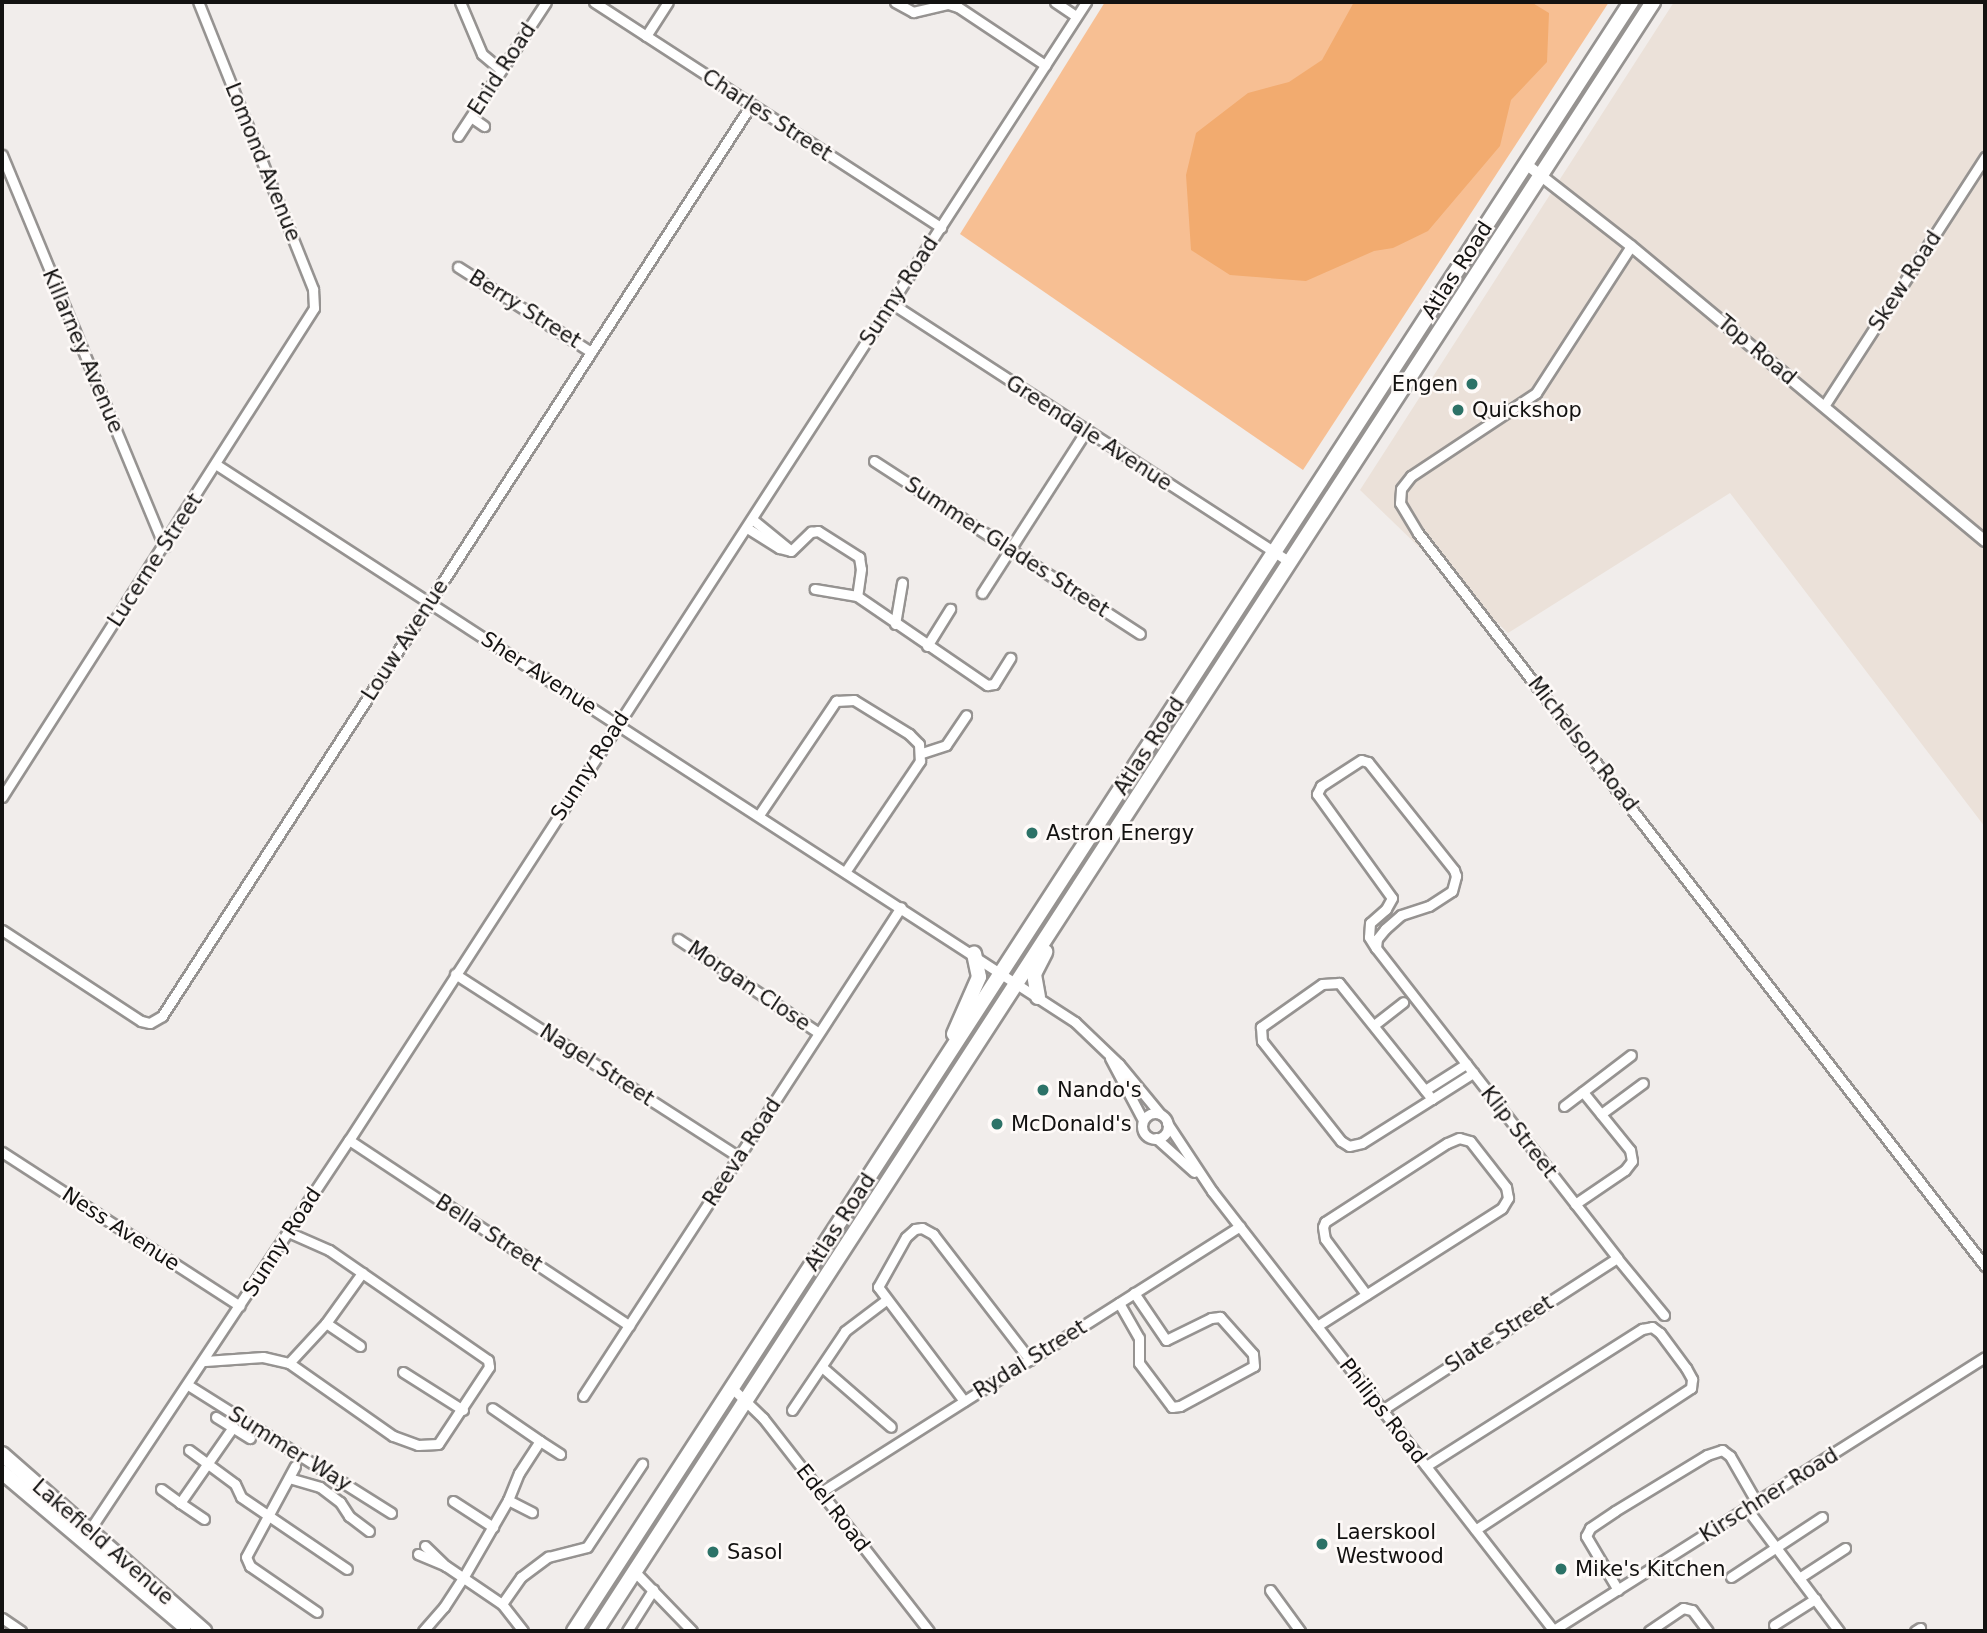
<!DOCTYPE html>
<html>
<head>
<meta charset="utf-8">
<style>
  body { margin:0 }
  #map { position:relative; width:1987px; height:1633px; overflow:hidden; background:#f1edeb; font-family:"DejaVu Sans",sans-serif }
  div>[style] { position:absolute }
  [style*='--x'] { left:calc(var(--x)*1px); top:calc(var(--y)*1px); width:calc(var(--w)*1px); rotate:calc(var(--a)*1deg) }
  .built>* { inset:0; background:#ebe1d9 }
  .green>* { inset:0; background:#f7bf93 }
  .water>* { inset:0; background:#f2ab6f }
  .roads { filter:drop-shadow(2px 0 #969391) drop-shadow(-2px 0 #969391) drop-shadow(0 2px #969391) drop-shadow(0 -2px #969391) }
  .minor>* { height:9px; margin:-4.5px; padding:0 4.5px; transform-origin:4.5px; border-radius:4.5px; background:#fff }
  .minor>.ring { margin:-4.5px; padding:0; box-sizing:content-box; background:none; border:9px solid #fff; border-radius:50% }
  .tertiary>* { height:10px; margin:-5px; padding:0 5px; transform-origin:5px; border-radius:5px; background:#fff }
  .primary>* { height:14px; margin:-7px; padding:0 7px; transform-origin:7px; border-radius:7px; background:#fff }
  .dots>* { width:19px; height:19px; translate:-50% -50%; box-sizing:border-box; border:4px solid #fefaf8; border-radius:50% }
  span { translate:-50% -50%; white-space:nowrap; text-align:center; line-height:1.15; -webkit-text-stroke:5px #fefaf8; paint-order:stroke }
  .street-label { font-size:21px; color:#131211 }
  .poi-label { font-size:21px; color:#131211 }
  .right { translate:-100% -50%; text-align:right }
  .left { translate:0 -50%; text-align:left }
  .frame { position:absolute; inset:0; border:4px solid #131211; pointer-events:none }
</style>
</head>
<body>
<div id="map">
  <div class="built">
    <div style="clip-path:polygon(1674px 2px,1985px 2px,1985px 827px,1730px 493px,1508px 633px,1360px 490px)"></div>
  </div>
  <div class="green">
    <div style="clip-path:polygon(1105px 2px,1609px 2px,1303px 470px,960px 234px)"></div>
  </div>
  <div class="water">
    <div style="clip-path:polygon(1354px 2px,1531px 2px,1549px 13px,1547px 62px,1511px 100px,1500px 146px,1428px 231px,1393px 248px,1374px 251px,1306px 281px,1230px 275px,1191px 250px,1186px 175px,1196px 133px,1248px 93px,1289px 82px,1322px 60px)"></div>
  </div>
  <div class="roads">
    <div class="minor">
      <div style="--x:460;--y:2;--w:56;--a:67.1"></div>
      <div style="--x:482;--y:54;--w:23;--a:40"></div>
      <div style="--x:594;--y:2;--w:414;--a:33"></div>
      <div style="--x:895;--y:2;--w:21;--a:29"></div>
      <div style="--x:913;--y:12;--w:36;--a:-13"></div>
      <div style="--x:948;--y:4;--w:10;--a:17"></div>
      <div style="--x:958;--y:7;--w:105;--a:33.7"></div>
      <div style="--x:1055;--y:2;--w:25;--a:34"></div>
      <div style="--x:646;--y:36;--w:40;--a:-57.1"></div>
      <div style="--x:471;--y:117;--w:16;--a:35"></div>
      <div style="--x:458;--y:136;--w:160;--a:-56.7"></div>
      <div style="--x:2;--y:155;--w:424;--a:67.5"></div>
      <div style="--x:1631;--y:246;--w:175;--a:122.9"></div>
      <div style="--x:1536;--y:393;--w:150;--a:146.4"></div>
      <div style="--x:1411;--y:476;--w:16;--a:128"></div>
      <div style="--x:1401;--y:489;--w:14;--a:94"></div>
      <div style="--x:1400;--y:503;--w:35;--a:59"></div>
      <div style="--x:1418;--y:533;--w:927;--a:52.28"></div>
      <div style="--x:458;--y:267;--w:158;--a:32.6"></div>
      <div style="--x:891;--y:303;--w:473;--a:33"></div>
      <div style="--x:1824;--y:406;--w:297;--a:-57.1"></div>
      <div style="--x:874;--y:461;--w:317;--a:33"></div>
      <div style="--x:217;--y:465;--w:1023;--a:32.99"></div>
      <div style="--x:1075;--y:1022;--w:61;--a:43.7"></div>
      <div style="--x:1119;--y:1064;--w:65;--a:50.6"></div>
      <div style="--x:752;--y:519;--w:49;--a:39.2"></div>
      <div style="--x:747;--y:528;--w:38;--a:32"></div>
      <div style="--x:779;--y:548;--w:12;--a:14"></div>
      <div style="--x:791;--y:551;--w:28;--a:-44"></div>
      <div style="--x:811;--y:532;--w:7;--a:-8"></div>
      <div style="--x:818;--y:531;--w:49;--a:32.4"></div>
      <div style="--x:859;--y:557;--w:12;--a:81"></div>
      <div style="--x:861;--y:569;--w:27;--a:98"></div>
      <div style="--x:857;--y:596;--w:43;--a:-170.5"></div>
      <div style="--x:982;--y:593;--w:193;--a:-57.3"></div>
      <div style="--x:857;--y:596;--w:158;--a:34.4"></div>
      <div style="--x:987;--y:685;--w:7;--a:-8"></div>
      <div style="--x:994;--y:684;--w:31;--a:-58"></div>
      <div style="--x:895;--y:624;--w:42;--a:-80.3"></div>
      <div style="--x:927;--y:646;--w:44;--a:-58.1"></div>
      <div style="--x:922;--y:753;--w:25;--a:-18"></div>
      <div style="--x:946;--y:745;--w:36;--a:-56"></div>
      <div style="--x:2;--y:797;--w:580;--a:-57.46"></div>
      <div style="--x:314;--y:308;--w:19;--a:-93"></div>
      <div style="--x:313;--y:289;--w:309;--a:-111.8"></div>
      <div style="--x:759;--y:815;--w:138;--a:-56"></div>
      <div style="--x:836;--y:701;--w:18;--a:-3"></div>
      <div style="--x:854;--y:700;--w:65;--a:31.7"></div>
      <div style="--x:909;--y:734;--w:14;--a:45"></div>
      <div style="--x:919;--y:744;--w:17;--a:87"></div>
      <div style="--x:920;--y:761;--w:134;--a:124"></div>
      <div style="--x:2;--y:930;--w:166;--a:33.2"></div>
      <div style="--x:141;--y:1021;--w:9;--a:13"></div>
      <div style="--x:150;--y:1023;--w:14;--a:-30"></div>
      <div style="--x:162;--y:1016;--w:1085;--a:-57.12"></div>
      <div style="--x:678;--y:939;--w:169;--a:33.7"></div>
      <div style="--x:1376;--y:948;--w:9;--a:-84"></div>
      <div style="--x:1377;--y:939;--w:13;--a:-51"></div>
      <div style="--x:1385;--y:929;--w:21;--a:-41"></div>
      <div style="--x:1401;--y:915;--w:29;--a:-18"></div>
      <div style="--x:1429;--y:906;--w:27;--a:-33"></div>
      <div style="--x:1452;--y:891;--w:16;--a:-75"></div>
      <div style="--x:1456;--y:876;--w:6;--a:-108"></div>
      <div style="--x:1454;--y:870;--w:138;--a:-128.5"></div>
      <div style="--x:1368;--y:762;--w:7;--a:-164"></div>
      <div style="--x:1361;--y:760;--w:48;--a:147"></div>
      <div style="--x:1321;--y:786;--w:9;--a:117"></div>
      <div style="--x:1317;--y:794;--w:128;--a:54.2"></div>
      <div style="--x:1392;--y:898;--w:13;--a:119"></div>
      <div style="--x:1386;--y:909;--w:21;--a:139"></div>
      <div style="--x:1370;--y:923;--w:14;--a:94"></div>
      <div style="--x:1369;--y:937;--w:13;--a:58"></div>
      <div style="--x:1376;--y:948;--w:393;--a:52.1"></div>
      <div style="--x:1617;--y:1258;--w:74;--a:50.5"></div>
      <div style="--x:455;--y:974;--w:338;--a:32.8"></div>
      <div style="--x:1374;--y:1025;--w:37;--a:-38"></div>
      <div style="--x:1110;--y:1058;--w:70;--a:62"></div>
      <div style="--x:1425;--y:1090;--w:49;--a:-32.4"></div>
      <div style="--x:1432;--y:1099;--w:149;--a:-128.7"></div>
      <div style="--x:1339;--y:983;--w:17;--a:177"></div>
      <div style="--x:1322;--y:984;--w:75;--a:144.8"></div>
      <div style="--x:1261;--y:1027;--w:14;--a:86"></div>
      <div style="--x:1262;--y:1041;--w:127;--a:51.7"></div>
      <div style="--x:1341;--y:1141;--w:9;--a:32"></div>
      <div style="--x:1349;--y:1146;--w:13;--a:-13"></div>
      <div style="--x:1362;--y:1143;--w:83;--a:-32.2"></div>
      <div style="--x:1432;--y:1099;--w:49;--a:-32.4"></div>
      <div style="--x:1564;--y:1106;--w:84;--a:-37.3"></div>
      <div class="ring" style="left:1142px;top:1113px;width:17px;height:17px"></div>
      <div style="--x:1601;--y:1114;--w:52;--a:-36.4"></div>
      <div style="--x:1167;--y:1123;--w:82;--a:56.5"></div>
      <div style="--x:1212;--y:1191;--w:557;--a:52.14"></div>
      <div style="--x:1156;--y:1138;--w:51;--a:41.8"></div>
      <div style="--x:349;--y:1140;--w:336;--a:33.5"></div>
      <div style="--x:2;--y:1152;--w:283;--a:32.9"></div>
      <div style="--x:1575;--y:1204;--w:60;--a:-34.2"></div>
      <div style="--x:1625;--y:1170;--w:11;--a:-52"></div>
      <div style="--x:1632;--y:1161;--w:11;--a:-100"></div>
      <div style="--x:1630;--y:1150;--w:75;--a:-129"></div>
      <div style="--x:288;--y:1232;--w:45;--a:23.7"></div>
      <div style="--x:329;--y:1250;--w:193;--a:34.7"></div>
      <div style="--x:488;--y:1360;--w:7;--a:82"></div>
      <div style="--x:489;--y:1367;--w:92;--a:123.5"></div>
      <div style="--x:438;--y:1444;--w:20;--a:177"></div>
      <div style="--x:418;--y:1445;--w:27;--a:-160"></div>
      <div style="--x:393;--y:1436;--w:127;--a:-144.9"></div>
      <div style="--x:289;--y:1363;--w:54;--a:-47.2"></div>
      <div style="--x:326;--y:1323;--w:62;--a:-54.2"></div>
      <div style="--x:1119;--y:1303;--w:40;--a:60.3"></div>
      <div style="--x:1139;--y:1338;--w:25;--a:90"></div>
      <div style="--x:1139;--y:1363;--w:55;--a:53.1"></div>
      <div style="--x:1172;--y:1407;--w:8;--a:-7"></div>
      <div style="--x:1180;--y:1406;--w:84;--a:-28.4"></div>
      <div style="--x:1254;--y:1366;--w:12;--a:-95"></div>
      <div style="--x:1253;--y:1354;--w:50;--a:-131.7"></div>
      <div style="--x:1220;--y:1317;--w:9;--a:174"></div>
      <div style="--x:1211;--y:1318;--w:50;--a:153.9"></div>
      <div style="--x:1166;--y:1340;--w:57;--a:-124.2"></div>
      <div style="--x:326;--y:1323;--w:41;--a:34.1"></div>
      <div style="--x:1317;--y:1326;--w:219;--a:-32.5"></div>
      <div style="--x:1502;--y:1208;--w:12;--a:-59"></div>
      <div style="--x:1508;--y:1198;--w:11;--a:-100"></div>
      <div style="--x:1506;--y:1187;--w:58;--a:-128"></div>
      <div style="--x:1470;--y:1141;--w:11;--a:-165"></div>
      <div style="--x:1459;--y:1138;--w:13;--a:157"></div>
      <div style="--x:1447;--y:1143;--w:145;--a:147.1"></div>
      <div style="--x:1325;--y:1222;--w:5;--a:112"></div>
      <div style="--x:1323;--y:1227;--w:12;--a:81"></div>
      <div style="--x:1325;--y:1239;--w:69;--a:53.3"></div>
      <div style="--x:205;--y:1361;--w:58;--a:-3.9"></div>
      <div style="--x:263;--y:1357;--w:27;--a:13"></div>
      <div style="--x:822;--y:1367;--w:91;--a:41"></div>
      <div style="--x:403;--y:1372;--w:71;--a:32.3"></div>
      <div style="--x:188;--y:1385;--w:240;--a:32.2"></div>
      <div style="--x:733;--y:1389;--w:42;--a:44"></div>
      <div style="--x:763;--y:1418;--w:270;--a:52.1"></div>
      <div style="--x:583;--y:1396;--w:583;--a:-56.96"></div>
      <div style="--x:964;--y:1401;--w:143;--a:-127"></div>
      <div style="--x:878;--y:1287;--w:57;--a:-60.8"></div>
      <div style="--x:906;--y:1237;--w:12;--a:-42"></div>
      <div style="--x:915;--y:1229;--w:7;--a:-8"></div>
      <div style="--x:922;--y:1228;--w:13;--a:29"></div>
      <div style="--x:933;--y:1234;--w:159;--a:52.4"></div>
      <div style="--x:792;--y:1410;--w:95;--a:-56.1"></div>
      <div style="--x:845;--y:1331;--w:51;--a:-37.1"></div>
      <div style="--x:1382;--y:1410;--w:280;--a:-32.9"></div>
      <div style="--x:216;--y:1417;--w:40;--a:32"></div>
      <div style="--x:540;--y:1441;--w:24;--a:33"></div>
      <div style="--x:189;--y:1450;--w:57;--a:36.5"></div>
      <div style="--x:235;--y:1484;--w:14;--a:65"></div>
      <div style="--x:241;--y:1497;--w:128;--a:34.2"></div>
      <div style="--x:295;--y:1466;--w:103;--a:118.3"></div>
      <div style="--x:246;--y:1557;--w:10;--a:66"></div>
      <div style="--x:250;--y:1566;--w:81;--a:34.5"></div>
      <div style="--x:1426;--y:1466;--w:256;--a:-32.4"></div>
      <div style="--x:1642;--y:1329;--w:10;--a:-11"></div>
      <div style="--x:1652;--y:1327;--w:10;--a:37"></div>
      <div style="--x:1660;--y:1333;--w:44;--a:53.4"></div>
      <div style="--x:1686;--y:1368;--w:13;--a:61"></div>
      <div style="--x:1692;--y:1379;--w:9;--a:96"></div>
      <div style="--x:1691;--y:1388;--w:258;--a:146.7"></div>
      <div style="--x:289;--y:1478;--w:32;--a:16"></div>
      <div style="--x:320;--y:1487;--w:25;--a:37"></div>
      <div style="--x:340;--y:1502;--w:17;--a:57"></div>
      <div style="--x:349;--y:1516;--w:25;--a:37"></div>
      <div style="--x:161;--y:1489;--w:24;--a:36"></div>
      <div style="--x:821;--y:1492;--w:496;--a:-32.4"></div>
      <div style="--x:508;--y:1500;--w:27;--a:27"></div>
      <div style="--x:453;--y:1501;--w:48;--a:33"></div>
      <div style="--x:1747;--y:1509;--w:153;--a:53"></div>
      <div style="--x:204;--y:1519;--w:29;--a:-146"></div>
      <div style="--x:180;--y:1503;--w:93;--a:-55.1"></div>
      <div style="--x:87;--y:1534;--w:473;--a:-56.4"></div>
      <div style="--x:349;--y:1140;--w:1356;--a:-57.07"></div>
      <div style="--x:425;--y:1546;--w:29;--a:44"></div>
      <div style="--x:446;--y:1566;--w:68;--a:34.2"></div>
      <div style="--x:502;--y:1604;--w:34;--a:52"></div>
      <div style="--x:418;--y:1554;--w:28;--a:23"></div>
      <div style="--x:635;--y:1572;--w:82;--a:46"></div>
      <div style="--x:1731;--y:1577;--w:109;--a:-33.4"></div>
      <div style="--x:1799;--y:1578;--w:55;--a:-33.1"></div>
      <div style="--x:1270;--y:1590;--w:51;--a:53.8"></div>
      <div style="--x:1618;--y:1590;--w:63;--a:-120.7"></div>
      <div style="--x:1586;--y:1536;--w:9;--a:-63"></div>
      <div style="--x:1590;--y:1528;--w:30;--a:-34"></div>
      <div style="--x:1615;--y:1511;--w:108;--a:-31.3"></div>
      <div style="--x:1707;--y:1455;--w:16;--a:-18"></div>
      <div style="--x:1722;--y:1450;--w:10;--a:37"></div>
      <div style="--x:1730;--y:1456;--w:54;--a:60.1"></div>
      <div style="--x:502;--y:1604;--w:33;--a:-55"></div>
      <div style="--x:521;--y:1577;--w:34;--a:-37"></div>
      <div style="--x:548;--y:1557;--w:40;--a:-14.4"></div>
      <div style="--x:587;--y:1547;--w:100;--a:-56.5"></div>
      <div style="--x:2;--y:1618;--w:23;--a:34"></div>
      <div style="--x:1774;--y:1625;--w:49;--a:-32.4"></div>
      <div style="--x:423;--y:1631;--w:32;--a:-49"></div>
      <div style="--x:444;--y:1607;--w:35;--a:-57"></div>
      <div style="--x:463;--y:1578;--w:90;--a:-60"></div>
      <div style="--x:508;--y:1500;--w:29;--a:-68"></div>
      <div style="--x:519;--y:1473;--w:38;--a:-57"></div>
      <div style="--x:540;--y:1441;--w:58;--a:-145.5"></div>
      <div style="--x:627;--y:1631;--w:49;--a:-57.6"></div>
      <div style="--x:1552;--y:1631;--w:512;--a:-32.33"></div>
      <div style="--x:1649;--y:1631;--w:41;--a:-34.1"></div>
      <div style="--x:1683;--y:1608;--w:9;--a:13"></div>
      <div style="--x:1692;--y:1610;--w:26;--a:53"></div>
      <div style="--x:1915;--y:1631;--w:6;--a:-31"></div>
    </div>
    <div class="tertiary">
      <div style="--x:1526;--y:164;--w:133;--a:38"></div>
      <div style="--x:1631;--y:246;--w:461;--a:39.8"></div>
    </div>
    <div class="primary">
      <div style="--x:1038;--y:997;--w:23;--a:-100"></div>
      <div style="--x:1034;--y:974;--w:25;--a:-63"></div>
      <div style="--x:954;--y:1034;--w:62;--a:-66.3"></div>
      <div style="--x:979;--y:977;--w:24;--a:-102"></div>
      <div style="--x:2;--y:1454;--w:269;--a:41.2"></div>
      <div style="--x:2;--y:1472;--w:238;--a:40.2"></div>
      <div style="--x:574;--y:1631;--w:1942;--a:-57.02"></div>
      <div style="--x:596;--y:1631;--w:1942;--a:-57.02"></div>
    </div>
  </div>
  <div class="dots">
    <div style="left:1472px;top:384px;background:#2c7267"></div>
    <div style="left:1458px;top:410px;background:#2c7267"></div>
    <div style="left:1032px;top:833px;background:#2c7267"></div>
    <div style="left:1043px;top:1090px;background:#2c7267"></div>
    <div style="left:997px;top:1124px;background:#2c7267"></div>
    <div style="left:1322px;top:1544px;background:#2c7267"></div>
    <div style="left:713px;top:1552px;background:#2c7267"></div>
    <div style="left:1561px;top:1569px;background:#2c7267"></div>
  </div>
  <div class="street-label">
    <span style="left:502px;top:69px;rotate:-57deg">Enid Road</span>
    <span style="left:767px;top:115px;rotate:33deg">Charles Street</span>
    <span style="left:263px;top:162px;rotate:68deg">Lomond Avenue</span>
    <span style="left:1457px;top:270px;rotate:-57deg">Atlas Road</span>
    <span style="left:1905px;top:281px;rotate:-57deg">Skew Road</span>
    <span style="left:899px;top:291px;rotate:-57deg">Sunny Road</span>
    <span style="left:525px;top:309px;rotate:32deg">Berry Street</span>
    <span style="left:1757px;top:350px;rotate:40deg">Top Road</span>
    <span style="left:83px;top:351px;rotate:67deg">Killarney Avenue</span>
    <span style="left:1089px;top:433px;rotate:33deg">Greendale Avenue</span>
    <span style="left:1007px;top:547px;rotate:33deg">Summer Glades Street</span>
    <span style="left:155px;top:560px;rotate:-57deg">Lucerne Street</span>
    <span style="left:405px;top:640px;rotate:-57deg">Louw Avenue</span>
    <span style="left:539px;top:673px;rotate:33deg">Sher Avenue</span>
    <span style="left:1583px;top:744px;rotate:52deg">Michelson Road</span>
    <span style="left:1149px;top:746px;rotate:-57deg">Atlas Road</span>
    <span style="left:590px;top:766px;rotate:-57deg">Sunny Road</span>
    <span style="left:749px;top:986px;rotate:34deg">Morgan Close</span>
    <span style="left:597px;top:1065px;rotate:33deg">Nagel Street</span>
    <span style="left:1519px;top:1132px;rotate:52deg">Klip Street</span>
    <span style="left:742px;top:1152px;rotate:-57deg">Reeva Road</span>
    <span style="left:840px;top:1222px;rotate:-57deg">Atlas Road</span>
    <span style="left:121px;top:1229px;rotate:33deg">Ness Avenue</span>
    <span style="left:489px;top:1233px;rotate:33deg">Bella Street</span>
    <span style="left:282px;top:1242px;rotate:-57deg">Sunny Road</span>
    <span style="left:1499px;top:1334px;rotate:-33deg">Slate Street</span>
    <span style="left:1030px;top:1359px;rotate:-32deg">Rydal Street</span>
    <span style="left:1383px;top:1411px;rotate:52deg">Philips Road</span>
    <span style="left:290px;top:1449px;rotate:32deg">Summer Way</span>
    <span style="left:1769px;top:1495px;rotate:-32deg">Kirschner Road</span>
    <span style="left:833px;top:1508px;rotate:52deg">Edel Road</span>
    <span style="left:103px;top:1542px;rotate:41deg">Lakefield Avenue</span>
  </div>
  <div class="poi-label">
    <span class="right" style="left:1458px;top:384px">Engen</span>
    <span class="left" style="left:1472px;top:410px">Quickshop</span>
    <span class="left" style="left:1046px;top:833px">Astron Energy</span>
    <span class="left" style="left:1057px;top:1090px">Nando's</span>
    <span class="left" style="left:1011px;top:1124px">McDonald's</span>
    <span class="left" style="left:1336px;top:1544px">Laerskool<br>Westwood</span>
    <span class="left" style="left:727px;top:1552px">Sasol</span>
    <span class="left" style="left:1575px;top:1569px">Mike's Kitchen</span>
  </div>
  <div class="frame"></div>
</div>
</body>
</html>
